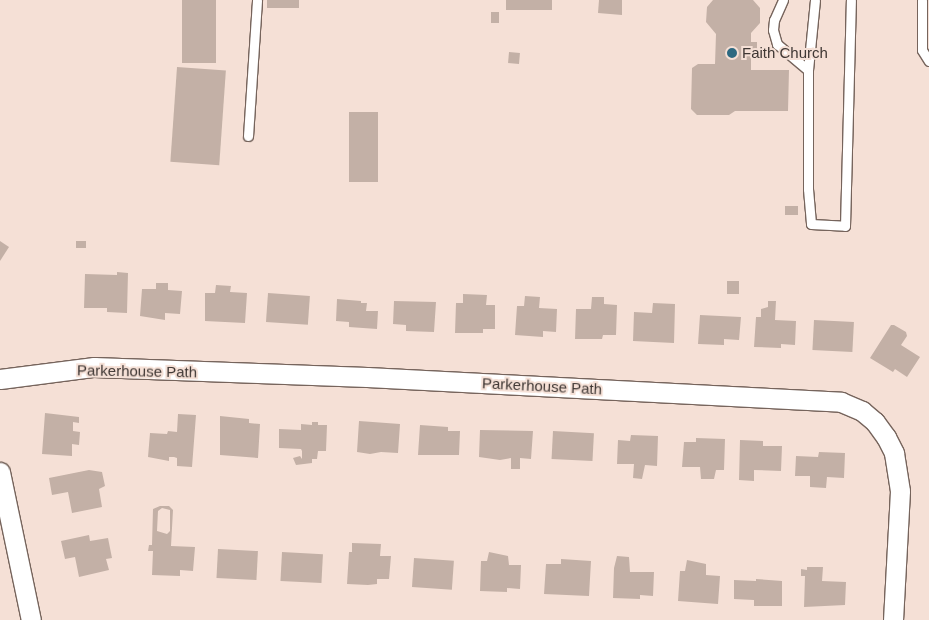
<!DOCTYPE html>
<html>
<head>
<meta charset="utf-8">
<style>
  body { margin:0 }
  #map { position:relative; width:929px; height:620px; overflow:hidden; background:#f5e0d6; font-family:Arial,sans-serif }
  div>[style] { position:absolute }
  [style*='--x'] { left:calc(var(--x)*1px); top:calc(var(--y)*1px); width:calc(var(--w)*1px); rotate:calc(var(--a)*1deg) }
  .building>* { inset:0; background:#c3b0a6; transform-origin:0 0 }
  .roads { filter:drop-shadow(1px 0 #76645c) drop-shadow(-1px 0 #76645c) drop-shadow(0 1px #76645c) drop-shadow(0 -1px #76645c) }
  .lane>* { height:9px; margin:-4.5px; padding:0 4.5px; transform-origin:4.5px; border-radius:4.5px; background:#fff }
  .street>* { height:19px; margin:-9.5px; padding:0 9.5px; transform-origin:9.5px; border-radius:9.5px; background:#fff }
  .dots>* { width:14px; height:14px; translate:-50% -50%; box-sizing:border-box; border:2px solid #f5e0d6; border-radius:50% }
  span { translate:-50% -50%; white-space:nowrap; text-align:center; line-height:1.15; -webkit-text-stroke:4px #f5e0d6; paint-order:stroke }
  .poi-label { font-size:15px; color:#3f3734 }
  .left { translate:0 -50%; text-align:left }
  .street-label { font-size:15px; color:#3f3734 }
</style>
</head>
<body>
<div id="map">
  <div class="building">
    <div style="left:182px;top:0;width:34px;height:63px"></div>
    <div style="left:267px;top:0;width:32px;height:8px"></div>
    <div style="left:506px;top:0;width:46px;height:10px"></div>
    <div style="clip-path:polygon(599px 0,622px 0,622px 15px,598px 13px)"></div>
    <div style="clip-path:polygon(713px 0,753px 0,760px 8px,760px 23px,751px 33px,751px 42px,757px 42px,757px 54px,751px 54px,751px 70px,789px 70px,788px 111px,735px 111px,729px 115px,697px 115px,691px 109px,692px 68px,698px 64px,715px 64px,716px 34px,706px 22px,707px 7px)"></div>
    <div style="left:491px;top:12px;width:8px;height:11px"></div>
    <div style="left:509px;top:52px;width:11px;height:11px;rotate:5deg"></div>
    <div style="left:177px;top:67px;width:49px;height:95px;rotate:4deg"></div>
    <div style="left:349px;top:112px;width:29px;height:70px"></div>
    <div style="left:785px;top:206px;width:13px;height:9px"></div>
    <div style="clip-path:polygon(0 241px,9px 247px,0 261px)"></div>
    <div style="left:76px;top:241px;width:10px;height:7px"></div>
    <div style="clip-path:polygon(117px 272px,128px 273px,127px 313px,107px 312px,107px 308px,84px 308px,85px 274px,117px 275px)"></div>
    <div style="left:727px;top:281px;width:12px;height:13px"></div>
    <div style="clip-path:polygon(156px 283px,168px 283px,168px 290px,182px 291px,180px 314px,165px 313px,165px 320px,140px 316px,142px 289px,156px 289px)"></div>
    <div style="clip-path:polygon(216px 285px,231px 286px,230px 292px,247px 293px,245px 323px,205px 321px,205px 293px,215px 293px)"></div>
    <div style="left:268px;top:293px;width:42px;height:29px;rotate:4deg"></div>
    <div style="clip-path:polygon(463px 294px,487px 295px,486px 305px,495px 305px,495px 329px,483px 329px,483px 333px,455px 333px,456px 303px,463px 303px)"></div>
    <div style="clip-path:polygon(525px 296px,540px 297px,539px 308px,557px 309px,556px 332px,543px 331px,543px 337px,515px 335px,517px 306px,524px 306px)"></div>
    <div style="clip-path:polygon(592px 297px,604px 297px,604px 304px,617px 305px,616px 335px,603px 335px,602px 339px,575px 339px,576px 309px,591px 309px)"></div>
    <div style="clip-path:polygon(337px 299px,361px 301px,361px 303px,367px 303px,366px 311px,378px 311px,377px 329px,349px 327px,349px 322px,336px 321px)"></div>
    <div style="clip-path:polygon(394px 301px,436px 302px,434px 332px,406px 331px,406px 325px,393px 324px)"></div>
    <div style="clip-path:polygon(768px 301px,776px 301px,775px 320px,796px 321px,795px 345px,781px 344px,781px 348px,754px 347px,756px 317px,761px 317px,761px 309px,768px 307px)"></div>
    <div style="clip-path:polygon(653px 303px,675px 304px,674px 343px,633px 341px,634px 312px,652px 313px)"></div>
    <div style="clip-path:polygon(700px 315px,741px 317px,739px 340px,724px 339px,724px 345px,698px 344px)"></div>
    <div style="left:814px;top:320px;width:40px;height:30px;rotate:3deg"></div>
    <div style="clip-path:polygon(891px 325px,894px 325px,906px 332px,907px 336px,901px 345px,920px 357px,907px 377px,895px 369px,893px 372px,870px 358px)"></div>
    <div style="clip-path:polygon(45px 413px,79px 417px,79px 423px,73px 422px,73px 431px,80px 432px,79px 445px,72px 444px,72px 456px,42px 454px)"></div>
    <div style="clip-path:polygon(178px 414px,196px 415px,192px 467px,177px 466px,177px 458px,174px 457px,169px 457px,169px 461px,148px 457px,150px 433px,167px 434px,168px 431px,177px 432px)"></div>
    <div style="clip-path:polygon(220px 416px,249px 419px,249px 423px,260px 424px,258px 458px,220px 455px)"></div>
    <div style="clip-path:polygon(359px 421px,400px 424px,398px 453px,381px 452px,370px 454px,357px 452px)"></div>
    <div style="clip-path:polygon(312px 422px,318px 422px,318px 425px,327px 425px,326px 451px,318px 451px,317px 459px,312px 459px,312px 463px,296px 465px,293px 458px,300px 456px,302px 459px,302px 451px,301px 449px,279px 448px,279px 429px,301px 430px,301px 424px,312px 425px)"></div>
    <div style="clip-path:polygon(420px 425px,448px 427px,448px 431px,460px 431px,459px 455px,418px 455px)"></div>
    <div style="clip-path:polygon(480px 430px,533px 431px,531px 459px,520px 458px,520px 469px,511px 469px,511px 458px,500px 460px,479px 457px)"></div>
    <div style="left:553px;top:431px;width:41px;height:28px;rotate:3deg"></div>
    <div style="clip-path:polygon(631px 435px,658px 436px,657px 466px,645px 465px,642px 479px,633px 478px,634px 464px,617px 464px,618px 440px,630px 441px)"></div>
    <div style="clip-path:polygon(696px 438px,725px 439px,724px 470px,716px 470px,714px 479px,701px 479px,700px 467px,682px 467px,684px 442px,696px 442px)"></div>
    <div style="clip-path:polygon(740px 440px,763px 441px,763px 446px,782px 446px,781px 471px,754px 470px,754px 481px,739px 480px)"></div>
    <div style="clip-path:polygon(819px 452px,845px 453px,844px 478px,827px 477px,826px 488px,810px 487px,810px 476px,795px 476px,796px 456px,818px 457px)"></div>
    <div style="clip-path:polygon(89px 470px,102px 472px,105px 486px,99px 489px,102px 507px,72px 513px,68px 492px,52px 495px,49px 478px)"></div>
    <div style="clip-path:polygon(evenodd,160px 506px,169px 506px,173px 510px,171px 546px,195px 547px,193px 571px,180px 570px,180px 576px,152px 575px,153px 551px,148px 551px,149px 545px,152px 545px,153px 509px,160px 506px,162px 508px,170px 510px,170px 531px,167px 534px,157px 531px,158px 511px,162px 508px)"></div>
    <div style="clip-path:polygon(89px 535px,90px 541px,108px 538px,112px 558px,106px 559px,109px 570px,79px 577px,75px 557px,65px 559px,61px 541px)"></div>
    <div style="clip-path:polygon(352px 543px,381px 544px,380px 556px,391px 556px,389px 579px,377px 579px,377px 584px,368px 585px,347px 584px,349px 552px,352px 552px)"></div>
    <div style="left:218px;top:549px;width:40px;height:29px;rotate:3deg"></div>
    <div style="left:282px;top:552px;width:41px;height:29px;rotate:3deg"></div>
    <div style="clip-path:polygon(489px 552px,508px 556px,509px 565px,521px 565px,520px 589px,507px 588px,507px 592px,480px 591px,481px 561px,487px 561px)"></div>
    <div style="clip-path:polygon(617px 556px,629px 557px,630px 572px,654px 572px,653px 596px,640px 595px,640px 599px,613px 598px,614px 568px)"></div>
    <div style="left:414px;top:558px;width:40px;height:29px;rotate:4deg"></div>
    <div style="clip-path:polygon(561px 559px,591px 561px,589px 596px,544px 594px,546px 564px,561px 564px)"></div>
    <div style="clip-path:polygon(687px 560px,706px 564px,706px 575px,720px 576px,718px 604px,678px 601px,680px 571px,685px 571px)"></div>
    <div style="clip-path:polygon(807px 567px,823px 567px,822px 581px,846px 582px,845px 605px,804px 607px,805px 576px,801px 576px,801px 569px,807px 570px)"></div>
    <div style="clip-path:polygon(756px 579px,782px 581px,782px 606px,754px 606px,754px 600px,734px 599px,734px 580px,756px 581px)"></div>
  </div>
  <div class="roads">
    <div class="lane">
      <div style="--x:783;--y:0;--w:22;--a:114"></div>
      <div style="--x:774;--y:20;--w:10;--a:96"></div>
      <div style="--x:773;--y:30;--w:15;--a:74"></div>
      <div style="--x:777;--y:44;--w:40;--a:40"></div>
      <div style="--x:808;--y:70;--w:119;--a:90"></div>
      <div style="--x:808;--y:189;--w:35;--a:85"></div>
      <div style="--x:811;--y:224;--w:34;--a:3"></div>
      <div style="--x:845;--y:226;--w:226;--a:-88.5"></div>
      <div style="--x:922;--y:0;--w:50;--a:90"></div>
      <div style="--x:922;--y:50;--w:13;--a:58"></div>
      <div style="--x:808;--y:70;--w:70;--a:-84.3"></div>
      <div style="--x:248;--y:136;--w:136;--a:-86.2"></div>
    </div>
    <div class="street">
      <div style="--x:0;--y:379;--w:95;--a:-7.3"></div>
      <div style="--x:94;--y:367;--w:273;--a:2.1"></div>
      <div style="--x:367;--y:377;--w:475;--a:3"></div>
      <div style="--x:841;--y:402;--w:23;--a:23"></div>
      <div style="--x:862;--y:411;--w:17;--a:40"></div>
      <div style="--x:875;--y:422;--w:19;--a:54"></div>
      <div style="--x:886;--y:437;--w:18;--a:63"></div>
      <div style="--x:894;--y:453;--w:38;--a:81"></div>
      <div style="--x:900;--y:491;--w:129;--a:93.1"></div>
      <div style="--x:0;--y:472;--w:151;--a:78.2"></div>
    </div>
  </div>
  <div class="dots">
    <div style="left:732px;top:53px;background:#2d6981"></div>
  </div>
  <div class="poi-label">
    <span class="left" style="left:742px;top:53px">Faith Church</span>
  </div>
  <div class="street-label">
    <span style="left:137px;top:371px;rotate:1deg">Parkerhouse Path</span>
    <span style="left:542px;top:386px;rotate:3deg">Parkerhouse Path</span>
  </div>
</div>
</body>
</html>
